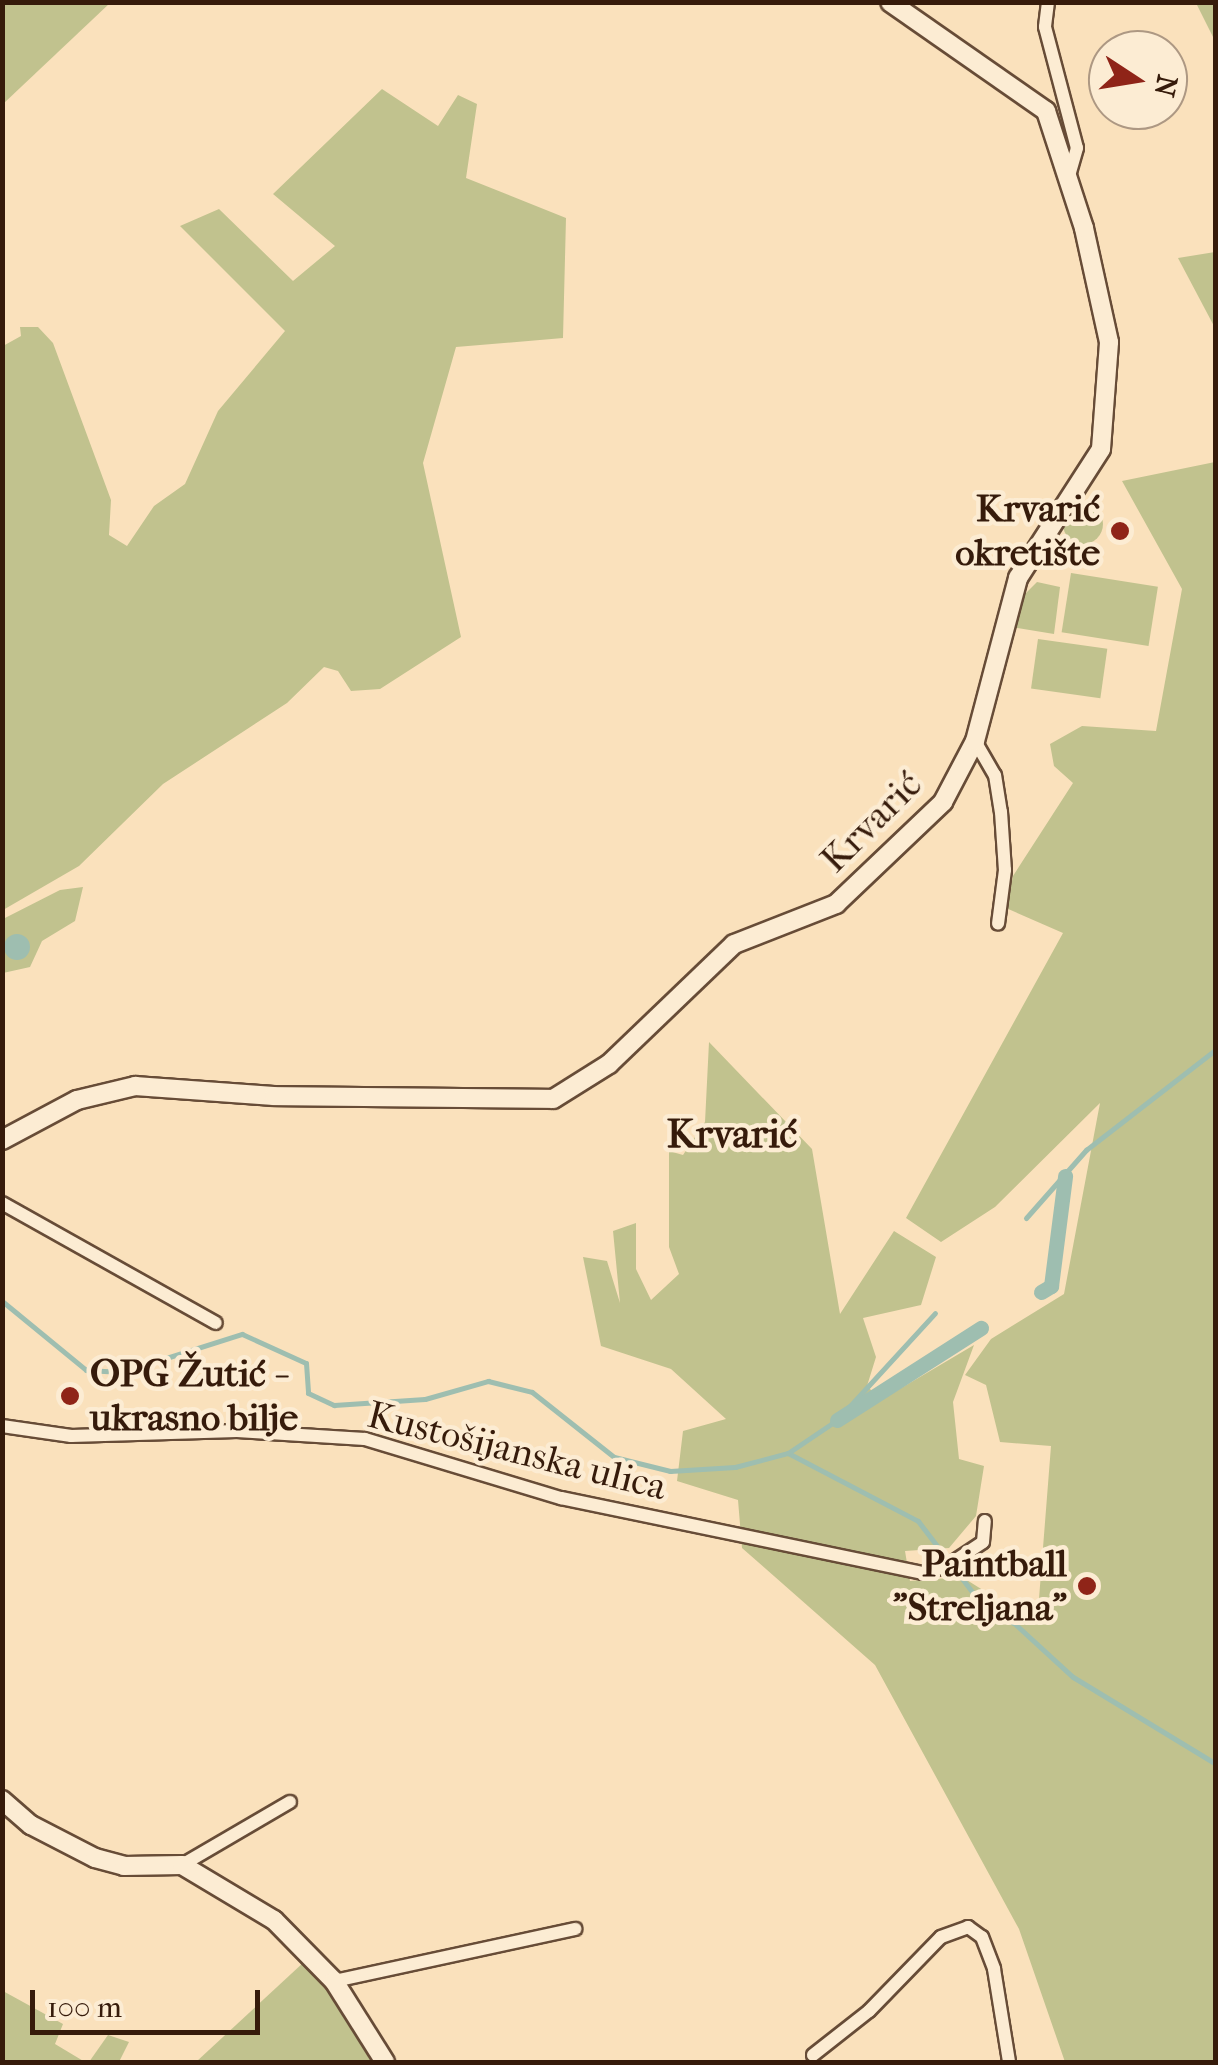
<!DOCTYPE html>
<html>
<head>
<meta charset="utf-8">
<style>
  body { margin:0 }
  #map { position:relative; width:1218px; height:2065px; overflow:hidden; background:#fae1bc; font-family:"IM FELL French Canon",serif }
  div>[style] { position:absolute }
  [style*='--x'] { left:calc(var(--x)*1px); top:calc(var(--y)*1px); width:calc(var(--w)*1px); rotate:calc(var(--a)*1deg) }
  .green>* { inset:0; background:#c1c28e; transform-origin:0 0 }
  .round { border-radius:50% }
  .water>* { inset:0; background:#9ebeb0 }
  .stream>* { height:5px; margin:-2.5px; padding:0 2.5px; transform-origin:2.5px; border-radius:2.5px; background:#9ebeb0 }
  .canal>* { height:15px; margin:-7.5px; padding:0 7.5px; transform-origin:7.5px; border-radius:7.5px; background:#9ebeb0 }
  .roads { filter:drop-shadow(2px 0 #674c37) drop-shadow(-2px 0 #674c37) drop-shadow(0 2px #674c37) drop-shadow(0 -2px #674c37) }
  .street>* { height:12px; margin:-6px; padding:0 6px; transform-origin:6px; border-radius:6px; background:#fcecd3 }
  .secondary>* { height:18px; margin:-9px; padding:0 9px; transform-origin:9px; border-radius:9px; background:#fcecd3 }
  .dots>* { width:28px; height:28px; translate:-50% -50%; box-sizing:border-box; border:5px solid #fcecd3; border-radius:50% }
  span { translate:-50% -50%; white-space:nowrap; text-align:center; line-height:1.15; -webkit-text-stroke:9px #fcecd3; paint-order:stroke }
  .poi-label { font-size:38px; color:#361b0b; font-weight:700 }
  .right { translate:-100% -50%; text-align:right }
  .left { translate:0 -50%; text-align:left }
  .street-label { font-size:38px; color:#361b0b }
  .neighbourhood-label { font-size:40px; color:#361b0b; font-weight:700 }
  .frame { position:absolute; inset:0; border:5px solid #361b0b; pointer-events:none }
  .north { position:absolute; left:1088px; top:30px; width:100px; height:100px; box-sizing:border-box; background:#fcecd3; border:2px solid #ad9883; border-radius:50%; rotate:102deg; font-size:28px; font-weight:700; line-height:40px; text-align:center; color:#361b0b }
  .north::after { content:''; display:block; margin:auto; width:35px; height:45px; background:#8f2418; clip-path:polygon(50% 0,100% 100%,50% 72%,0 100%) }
  .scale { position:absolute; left:30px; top:1990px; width:230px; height:45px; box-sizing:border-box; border:5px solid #361b0b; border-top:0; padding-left:12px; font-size:30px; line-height:35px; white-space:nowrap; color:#361b0b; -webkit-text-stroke:8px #fcecd3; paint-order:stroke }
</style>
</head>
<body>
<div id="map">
  <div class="green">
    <div style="clip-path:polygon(3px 2px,110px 2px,110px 3px,3px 104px)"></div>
    <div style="clip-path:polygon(1196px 3px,1215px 3px,1215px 41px)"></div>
    <div style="clip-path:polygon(382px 89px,438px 126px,458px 95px,477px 104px,466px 178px,566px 218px,563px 338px,456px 347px,423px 463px,461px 637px,380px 689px,351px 691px,338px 671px,324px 667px,287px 703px,163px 784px,79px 866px,3px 910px,3px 346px,21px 336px,20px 327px,38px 327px,53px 343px,111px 500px,109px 535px,127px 546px,154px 506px,185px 484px,218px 411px,285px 331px,180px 226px,219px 209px,293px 281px,335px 246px,273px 194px)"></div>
    <div style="clip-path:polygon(1215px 252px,1216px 252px,1215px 328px,1178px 258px)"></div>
    <div style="clip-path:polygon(1215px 462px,1215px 2062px,1065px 2062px,1019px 1929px,875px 1665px,742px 1548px,738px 1500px,677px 1481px,683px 1431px,726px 1419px,671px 1369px,601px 1346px,583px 1257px,607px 1261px,620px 1303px,613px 1231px,636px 1223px,636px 1269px,651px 1300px,679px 1274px,669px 1247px,669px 1151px,683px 1155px,705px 1122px,709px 1042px,812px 1149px,840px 1314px,894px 1231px,936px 1257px,921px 1305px,863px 1318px,876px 1357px,867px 1386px,881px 1400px,974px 1345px,953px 1402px,959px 1459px,984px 1466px,976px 1516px,949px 1548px,905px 1551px,910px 1581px,962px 1577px,1037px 1624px,1051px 1446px,1000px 1442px,986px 1385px,965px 1375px,991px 1339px,1064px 1294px,1100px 1103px,995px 1207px,941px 1242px,906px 1218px,1063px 933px,1006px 908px,1013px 876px,1073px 783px,1054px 766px,1050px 744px,1082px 726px,1156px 731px,1182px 589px,1122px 481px)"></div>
    <div class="round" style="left:1063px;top:504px;width:40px;height:40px"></div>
    <div style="left:1071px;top:573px;width:88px;height:60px;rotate:9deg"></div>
    <div style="clip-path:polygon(1037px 582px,1060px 587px,1054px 634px,1011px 627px,1023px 596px)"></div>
    <div style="left:1038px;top:639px;width:70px;height:50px;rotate:8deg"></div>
    <div style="clip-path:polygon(83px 887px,75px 921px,42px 941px,30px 967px,3px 973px,3px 919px,60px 890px)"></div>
    <div style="clip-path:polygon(304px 1962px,312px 1962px,377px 2062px,196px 2062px)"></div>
    <div style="clip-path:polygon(3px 1991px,63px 2024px,55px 2044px,85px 2062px,3px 2062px)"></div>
    <div style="clip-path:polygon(108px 2035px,129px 2042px,119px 2062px,89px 2062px)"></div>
  </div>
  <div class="water">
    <div class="round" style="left:4px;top:934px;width:26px;height:26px"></div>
  </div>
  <div class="stream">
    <div style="--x:1026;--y:1218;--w:91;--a:-48.6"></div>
    <div style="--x:1086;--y:1150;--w:165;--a:-37.8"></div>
    <div style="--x:2;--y:1301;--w:109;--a:39.4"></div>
    <div style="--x:86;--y:1370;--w:36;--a:3"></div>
    <div style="--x:122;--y:1372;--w:126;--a:-17.6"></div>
    <div style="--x:242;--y:1334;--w:70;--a:24.4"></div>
    <div style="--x:306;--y:1363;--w:30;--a:86"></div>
    <div style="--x:308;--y:1393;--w:29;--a:25"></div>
    <div style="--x:334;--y:1405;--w:91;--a:-3.8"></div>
    <div style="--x:425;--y:1399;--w:66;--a:-15.9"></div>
    <div style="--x:488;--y:1381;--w:45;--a:14"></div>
    <div style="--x:532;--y:1392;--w:105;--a:38.4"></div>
    <div style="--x:614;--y:1457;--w:58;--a:14"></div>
    <div style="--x:670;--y:1471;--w:65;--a:-3.5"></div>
    <div style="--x:735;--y:1467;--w:55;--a:-14.8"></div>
    <div style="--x:788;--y:1453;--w:147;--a:27.6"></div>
    <div style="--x:918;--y:1521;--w:107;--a:52.6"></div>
    <div style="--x:983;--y:1606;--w:35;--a:29"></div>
    <div style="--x:1014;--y:1623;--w:80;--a:42.5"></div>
    <div style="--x:1073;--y:1677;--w:167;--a:31.3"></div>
    <div style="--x:788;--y:1453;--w:59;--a:-34"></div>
    <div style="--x:837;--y:1420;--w:145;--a:-47.5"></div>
  </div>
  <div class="canal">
    <div style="--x:1041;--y:1292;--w:12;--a:-31"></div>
    <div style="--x:1051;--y:1286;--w:111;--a:-82.7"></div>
    <div style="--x:837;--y:1420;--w:171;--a:-32.6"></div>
  </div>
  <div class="roads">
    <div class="street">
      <div style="--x:1048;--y:2;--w:25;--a:97"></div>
      <div style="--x:1045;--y:27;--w:125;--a:75.2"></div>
      <div style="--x:1077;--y:148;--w:29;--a:106"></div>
      <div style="--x:975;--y:741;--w:39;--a:60"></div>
      <div style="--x:995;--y:775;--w:37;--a:81"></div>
      <div style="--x:1001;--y:812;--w:58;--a:86.1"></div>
      <div style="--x:1005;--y:870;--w:54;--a:97.4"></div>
      <div style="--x:2;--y:1203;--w:245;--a:29.3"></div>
      <div style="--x:2;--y:1426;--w:70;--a:8.2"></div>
      <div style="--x:71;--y:1436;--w:166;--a:-1.7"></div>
      <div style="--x:237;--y:1431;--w:128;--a:3.6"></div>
      <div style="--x:365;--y:1439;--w:205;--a:16.8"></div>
      <div style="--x:561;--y:1498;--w:370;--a:11.7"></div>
      <div style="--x:923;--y:1573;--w:25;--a:-16"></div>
      <div style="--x:947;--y:1566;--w:43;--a:-33.7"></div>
      <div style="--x:983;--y:1542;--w:21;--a:-85"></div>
      <div style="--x:182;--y:1865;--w:125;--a:-30.3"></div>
      <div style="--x:334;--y:1981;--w:247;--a:-12.2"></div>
      <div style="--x:813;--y:2055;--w:71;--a:-38.2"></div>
      <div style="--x:869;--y:2011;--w:103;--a:-45.8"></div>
      <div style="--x:941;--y:1937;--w:29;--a:-20"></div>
      <div style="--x:968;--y:1927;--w:17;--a:36"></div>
      <div style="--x:982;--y:1937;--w:34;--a:69"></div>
      <div style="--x:994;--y:1969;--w:94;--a:80.8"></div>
    </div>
    <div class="secondary">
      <div style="--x:2;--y:1140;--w:85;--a:-28.1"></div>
      <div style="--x:77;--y:1100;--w:60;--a:-13.6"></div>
      <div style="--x:135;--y:1086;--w:139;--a:4.1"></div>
      <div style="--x:274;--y:1096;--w:279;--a:0.6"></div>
      <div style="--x:553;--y:1099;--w:66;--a:-32"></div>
      <div style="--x:609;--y:1064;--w:173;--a:-43.8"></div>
      <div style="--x:734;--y:944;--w:110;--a:-21.4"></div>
      <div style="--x:836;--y:904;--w:148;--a:-43.6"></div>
      <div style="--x:943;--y:802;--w:69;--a:-62.3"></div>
      <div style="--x:975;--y:741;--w:169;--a:-75.2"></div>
      <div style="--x:1018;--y:578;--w:153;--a:-57.2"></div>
      <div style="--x:1101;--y:449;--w:107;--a:-85.7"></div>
      <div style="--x:1109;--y:342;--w:117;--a:-102.4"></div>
      <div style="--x:1084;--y:228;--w:123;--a:-108"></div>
      <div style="--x:1046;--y:111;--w:190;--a:-145.1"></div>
      <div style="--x:2;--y:1800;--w:38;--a:41"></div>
      <div style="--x:31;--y:1825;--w:72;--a:27.3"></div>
      <div style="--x:95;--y:1858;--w:30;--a:15"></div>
      <div style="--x:124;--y:1866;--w:58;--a:-1"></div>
      <div style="--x:182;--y:1865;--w:107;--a:30.9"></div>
      <div style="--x:274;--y:1920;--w:86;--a:45.5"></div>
      <div style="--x:334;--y:1981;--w:96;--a:57.8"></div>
    </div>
  </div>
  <div class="dots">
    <div style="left:1120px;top:531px;background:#8f2418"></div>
    <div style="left:70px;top:1396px;background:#8f2418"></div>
    <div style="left:1087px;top:1586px;background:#8f2418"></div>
  </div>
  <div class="poi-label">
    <span class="right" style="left:1100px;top:531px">Krvarić<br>okretište</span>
    <span class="left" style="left:90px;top:1396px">OPG Žutić -<br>ukrasno bilje</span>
    <span class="right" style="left:1067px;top:1586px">Paintball<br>"Streljana"</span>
  </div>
  <div class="street-label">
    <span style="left:871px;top:822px;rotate:-45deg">Krvarić</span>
    <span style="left:517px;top:1451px;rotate:14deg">Kustošijanska ulica</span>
  </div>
  <div class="neighbourhood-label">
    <span style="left:732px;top:1134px">Krvarić</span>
  </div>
  <div class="frame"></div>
  <div class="north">N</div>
  <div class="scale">100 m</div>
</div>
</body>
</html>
